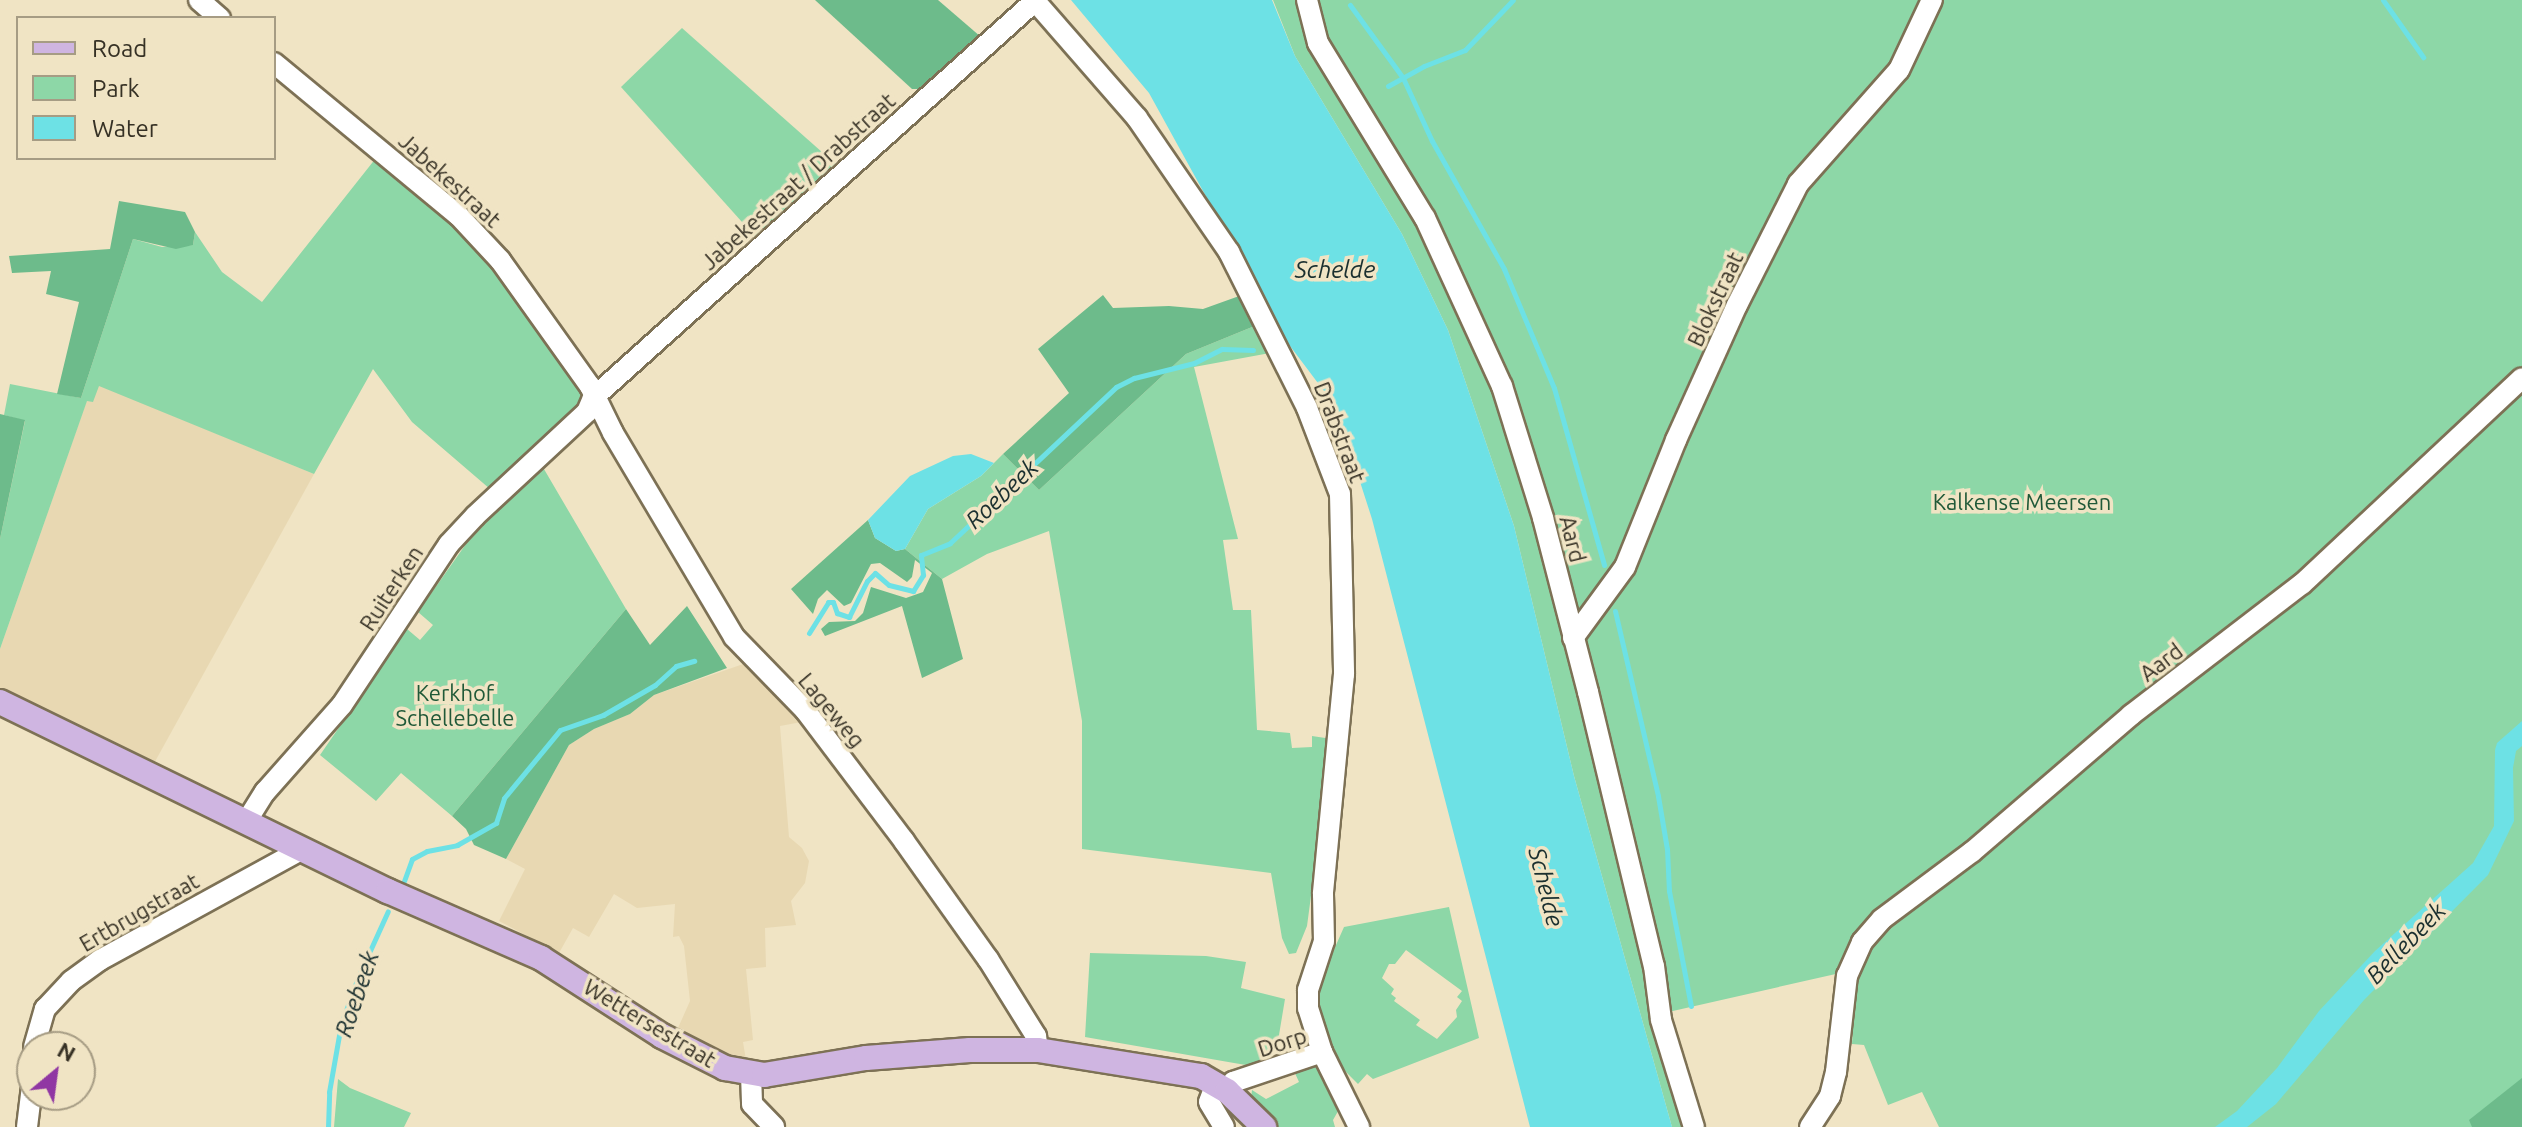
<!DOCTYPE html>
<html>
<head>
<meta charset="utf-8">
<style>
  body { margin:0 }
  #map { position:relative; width:2522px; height:1127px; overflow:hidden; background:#f0e4c4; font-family:Ubuntu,sans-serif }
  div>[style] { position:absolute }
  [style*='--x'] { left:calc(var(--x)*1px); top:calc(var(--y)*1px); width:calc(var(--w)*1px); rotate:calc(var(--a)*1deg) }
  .built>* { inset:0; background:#e8d8b2 }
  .green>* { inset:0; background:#8dd7a7 }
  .forest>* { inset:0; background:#6dbb8b }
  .water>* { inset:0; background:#6de1e5 }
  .stream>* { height:5px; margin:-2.5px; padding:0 2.5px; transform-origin:2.5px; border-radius:2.5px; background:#6de1e5 }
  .roads { filter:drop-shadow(2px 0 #7d7155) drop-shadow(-2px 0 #7d7155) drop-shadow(0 2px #7d7155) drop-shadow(0 -2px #7d7155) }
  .minor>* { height:20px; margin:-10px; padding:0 10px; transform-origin:10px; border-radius:10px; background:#fff }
  .major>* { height:24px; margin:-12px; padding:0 12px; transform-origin:12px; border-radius:12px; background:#cfb5e1 }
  span { translate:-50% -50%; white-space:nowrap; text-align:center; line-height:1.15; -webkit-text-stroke:7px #f0e4c4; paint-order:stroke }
  .street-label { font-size:22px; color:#363125 }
  .park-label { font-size:22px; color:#205938 }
  .water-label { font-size:24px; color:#1a2f2f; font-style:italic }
  .legend { position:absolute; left:16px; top:16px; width:260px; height:144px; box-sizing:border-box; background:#f0e4c4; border:2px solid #a69c84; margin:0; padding:10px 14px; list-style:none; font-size:24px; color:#363125 }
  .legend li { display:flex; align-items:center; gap:16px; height:40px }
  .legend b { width:40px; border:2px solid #a69c84 }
  .north { position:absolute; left:16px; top:1031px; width:80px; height:80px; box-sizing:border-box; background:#f0e4c4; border:2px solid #a69c84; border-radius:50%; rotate:29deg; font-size:22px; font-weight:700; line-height:32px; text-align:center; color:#363125 }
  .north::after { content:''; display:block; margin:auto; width:28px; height:36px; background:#9037a3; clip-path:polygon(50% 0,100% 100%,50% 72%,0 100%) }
</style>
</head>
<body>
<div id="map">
  <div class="built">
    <div style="clip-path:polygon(99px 385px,314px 474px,152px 767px,0 694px,0 649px,87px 400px)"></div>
    <div style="clip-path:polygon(749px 662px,807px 721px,780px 726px,789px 837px,802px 848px,809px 861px,805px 883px,791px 901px,796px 925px,765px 928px,766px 967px,746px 969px,753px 1040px,743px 1042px,746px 1060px,702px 1049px,668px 1024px,678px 1028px,690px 1001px,684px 946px,679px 936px,673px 937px,675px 904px,637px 908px,614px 894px,589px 937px,573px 928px,559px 953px,499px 921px,525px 869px,506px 859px,569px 745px,594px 729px,630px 714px,654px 695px)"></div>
  </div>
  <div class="green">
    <div style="clip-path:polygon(1273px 0,2522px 0,2522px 1127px,1939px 1127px,1922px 1092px,1888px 1105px,1864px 1045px,1852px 1044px,1856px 979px,1849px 971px,1664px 1013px,1688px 1127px,1672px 1127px,1574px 776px,1514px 526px,1448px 330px,1402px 234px,1295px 56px)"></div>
    <div style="clip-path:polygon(682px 28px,840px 168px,759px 241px,621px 87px)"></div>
    <div style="clip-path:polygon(376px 158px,445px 216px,495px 266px,587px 397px,490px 489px,412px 422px,373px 369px,314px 474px,99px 386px,93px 402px,87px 401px,0 649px,0 539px,25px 421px,4px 415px,10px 384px,81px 398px,133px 239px,162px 247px,193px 245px,195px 232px,222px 272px,262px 302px)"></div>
    <div style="clip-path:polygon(1257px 325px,1270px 353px,1194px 367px,1238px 539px,1223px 540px,1233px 610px,1251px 610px,1257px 730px,1290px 733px,1292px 748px,1312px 747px,1312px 736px,1332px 739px,1307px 926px,1296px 953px,1289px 954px,1282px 938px,1271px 873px,1082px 849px,1082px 721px,1049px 531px,987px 554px,942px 579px,905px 549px,928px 509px,981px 476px,1003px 454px,1039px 490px,1186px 354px)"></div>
    <div style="clip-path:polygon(541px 464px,626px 609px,452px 816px,401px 773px,376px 801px,320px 755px,407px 629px,420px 640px,433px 625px,418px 612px,466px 544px)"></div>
    <div style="clip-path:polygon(evenodd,1449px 907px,1479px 1038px,1373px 1079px,1367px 1074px,1358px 1084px,1342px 1068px,1316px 1004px,1317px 988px,1344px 927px,1449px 907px,1406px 950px,1462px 991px,1457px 997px,1462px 1001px,1456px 1010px,1457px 1017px,1437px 1039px,1416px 1025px,1420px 1020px,1394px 1001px,1396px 998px,1391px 994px,1394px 989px,1382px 978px,1389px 964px,1395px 964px,1406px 950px)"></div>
    <div style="clip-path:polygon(1090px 953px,1206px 956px,1246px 962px,1241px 988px,1285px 999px,1279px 1035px,1270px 1058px,1246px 1065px,1234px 1063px,1085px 1037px)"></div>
    <div style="clip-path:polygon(1316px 1062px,1341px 1106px,1333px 1120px,1335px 1127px,1276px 1127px,1251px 1098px,1252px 1090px,1266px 1099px,1299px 1082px,1294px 1071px)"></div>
    <div style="clip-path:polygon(338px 1079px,350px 1088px,411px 1113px,404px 1127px,334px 1127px)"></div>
  </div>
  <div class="forest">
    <div style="clip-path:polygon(815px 0,938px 0,981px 37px,922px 89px,912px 89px)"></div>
    <div style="clip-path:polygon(119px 201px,185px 212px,195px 232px,193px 245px,176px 249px,133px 239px,81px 398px,57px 394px,79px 302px,46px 294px,51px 271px,12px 273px,9px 256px,110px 249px)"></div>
    <div style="clip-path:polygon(1103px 295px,1113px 308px,1169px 306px,1203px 309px,1242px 295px,1257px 325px,1186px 354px,1039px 490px,1003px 454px,1069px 393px,1038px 349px)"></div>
    <div style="clip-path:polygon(0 414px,25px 420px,0 539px)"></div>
    <div style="clip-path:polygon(868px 520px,875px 538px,896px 551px,905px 549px,942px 579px,963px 659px,922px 678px,902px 606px,825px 636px,821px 629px,829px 622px,855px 621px,863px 613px,871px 587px,906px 598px,923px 592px,932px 573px,915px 560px,912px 577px,907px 582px,880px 563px,871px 564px,851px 603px,844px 606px,827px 590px,818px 599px,813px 614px,791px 589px)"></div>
    <div style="clip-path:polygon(687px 606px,727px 668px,654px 695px,630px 714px,594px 729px,569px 745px,506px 859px,474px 845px,466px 829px,452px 816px,626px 609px,650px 645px)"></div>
    <div style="clip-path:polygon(2522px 1078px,2522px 1127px,2472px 1127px,2469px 1120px)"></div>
  </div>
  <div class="water">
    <div style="clip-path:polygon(1071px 0,1272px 0,1295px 56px,1402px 234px,1448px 330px,1514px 526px,1574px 776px,1672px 1127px,1530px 1127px,1372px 519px,1336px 407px,1284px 338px,1149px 93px)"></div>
    <div style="clip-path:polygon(971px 454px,994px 463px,981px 476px,928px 509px,905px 549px,896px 551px,875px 538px,868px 520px,910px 476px,953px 456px)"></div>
    <div style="clip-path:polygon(2522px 721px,2522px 746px,2516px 751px,2513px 768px,2514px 821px,2488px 875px,2364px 1000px,2276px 1104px,2247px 1127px,2215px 1127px,2237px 1111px,2277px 1068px,2319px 1011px,2375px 951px,2473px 863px,2494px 826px,2495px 750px,2497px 743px)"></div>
  </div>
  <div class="stream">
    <div style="--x:2383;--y:0;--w:70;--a:54.9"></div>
    <div style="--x:1350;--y:5;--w:90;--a:54"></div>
    <div style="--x:1403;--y:78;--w:69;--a:65.3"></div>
    <div style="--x:1432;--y:141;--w:147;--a:60.6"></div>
    <div style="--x:1504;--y:269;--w:129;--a:67.2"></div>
    <div style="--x:1554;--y:388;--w:184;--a:74.2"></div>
    <div style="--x:1388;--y:86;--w:41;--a:-29.1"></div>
    <div style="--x:1424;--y:66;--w:44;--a:-21.3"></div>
    <div style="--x:1465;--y:50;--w:69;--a:-46.2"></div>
    <div style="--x:1615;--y:611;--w:190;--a:76.9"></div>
    <div style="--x:1658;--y:796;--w:54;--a:80.4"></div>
    <div style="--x:1667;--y:849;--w:42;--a:87.3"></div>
    <div style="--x:1669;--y:891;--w:117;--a:79.2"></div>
    <div style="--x:809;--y:633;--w:36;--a:-58"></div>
    <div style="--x:828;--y:602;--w:5;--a:0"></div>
    <div style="--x:833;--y:602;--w:12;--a:70"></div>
    <div style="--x:837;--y:613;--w:13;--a:18"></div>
    <div style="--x:849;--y:617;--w:40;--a:-63.4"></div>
    <div style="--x:867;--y:581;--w:11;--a:-45"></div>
    <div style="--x:875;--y:573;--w:18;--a:41"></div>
    <div style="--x:889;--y:585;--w:25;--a:14"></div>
    <div style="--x:913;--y:591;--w:19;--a:-58"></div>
    <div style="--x:923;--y:575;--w:20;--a:-96"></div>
    <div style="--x:921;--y:555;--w:31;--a:-22"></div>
    <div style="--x:950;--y:543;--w:228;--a:-43.2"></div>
    <div style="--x:1116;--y:387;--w:20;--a:-27"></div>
    <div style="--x:1134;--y:378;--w:62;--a:-14"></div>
    <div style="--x:1194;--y:363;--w:31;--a:-27"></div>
    <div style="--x:1222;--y:349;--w:31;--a:2"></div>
    <div style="--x:404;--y:881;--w:23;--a:-70"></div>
    <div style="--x:412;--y:859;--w:17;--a:-28"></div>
    <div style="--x:427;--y:851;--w:31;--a:-11"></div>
    <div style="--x:457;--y:845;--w:45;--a:-29.4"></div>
    <div style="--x:496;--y:823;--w:26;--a:-72"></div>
    <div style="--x:504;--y:798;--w:88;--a:-50.5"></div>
    <div style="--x:560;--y:730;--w:46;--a:-19.2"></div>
    <div style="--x:603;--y:715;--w:60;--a:-30"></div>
    <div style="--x:655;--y:685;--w:28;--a:-42"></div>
    <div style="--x:676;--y:666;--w:19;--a:-16"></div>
    <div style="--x:328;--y:1127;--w:35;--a:-88"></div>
    <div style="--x:329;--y:1092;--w:69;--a:-80"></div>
    <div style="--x:341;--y:1024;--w:50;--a:-70.1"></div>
    <div style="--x:358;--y:977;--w:72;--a:-65.6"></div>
  </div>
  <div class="roads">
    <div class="minor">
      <div style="--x:199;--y:0;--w:28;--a:41"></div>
      <div style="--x:1307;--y:0;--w:44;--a:75.7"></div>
      <div style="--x:1318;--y:43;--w:205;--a:58.6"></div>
      <div style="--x:1425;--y:218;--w:185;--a:65.4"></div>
      <div style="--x:1502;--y:386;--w:138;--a:72.7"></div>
      <div style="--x:1543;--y:518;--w:180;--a:75.5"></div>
      <div style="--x:1588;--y:692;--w:282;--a:76.5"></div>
      <div style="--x:1654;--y:966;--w:54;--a:82.6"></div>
      <div style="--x:1661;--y:1020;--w:112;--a:72.9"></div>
      <div style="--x:274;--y:63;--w:239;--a:39.6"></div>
      <div style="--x:458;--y:215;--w:62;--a:47"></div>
      <div style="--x:500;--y:260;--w:155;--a:54.5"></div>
      <div style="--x:590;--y:386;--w:52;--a:63.9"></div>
      <div style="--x:613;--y:433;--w:237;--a:59.3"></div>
      <div style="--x:734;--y:637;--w:102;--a:45.8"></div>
      <div style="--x:805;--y:710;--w:164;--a:52.9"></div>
      <div style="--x:904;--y:841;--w:145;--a:54.6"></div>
      <div style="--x:988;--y:959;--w:91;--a:58.1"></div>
      <div style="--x:1036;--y:1036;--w:14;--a:82"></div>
      <div style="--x:1573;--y:638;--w:88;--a:-53.8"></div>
      <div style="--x:1625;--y:567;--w:137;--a:-68.1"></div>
      <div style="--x:1676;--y:440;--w:148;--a:-65.7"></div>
      <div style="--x:1737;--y:305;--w:136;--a:-63.2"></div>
      <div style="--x:1798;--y:184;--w:152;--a:-48.5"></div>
      <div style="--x:1899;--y:70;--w:77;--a:-64.8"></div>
      <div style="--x:246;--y:822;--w:36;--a:-58"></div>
      <div style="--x:265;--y:792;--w:116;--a:-48.5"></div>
      <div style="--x:342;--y:705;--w:193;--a:-56.4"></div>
      <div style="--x:449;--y:544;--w:38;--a:-47"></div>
      <div style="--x:475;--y:516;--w:153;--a:-42.9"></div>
      <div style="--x:587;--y:412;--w:15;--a:-67"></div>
      <div style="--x:593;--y:398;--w:594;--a:-41.93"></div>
      <div style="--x:1035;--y:1;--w:155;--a:48.9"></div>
      <div style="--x:1137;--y:118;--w:163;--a:55.5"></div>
      <div style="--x:1229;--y:252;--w:174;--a:63.4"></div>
      <div style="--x:1307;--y:408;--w:92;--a:69"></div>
      <div style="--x:1340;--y:494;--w:180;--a:88.7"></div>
      <div style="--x:1344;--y:674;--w:221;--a:95.5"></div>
      <div style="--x:1323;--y:894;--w:47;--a:88.8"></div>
      <div style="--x:1324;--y:941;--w:52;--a:108.1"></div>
      <div style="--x:1308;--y:990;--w:18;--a:90"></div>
      <div style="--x:1308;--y:1008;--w:46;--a:72.3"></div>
      <div style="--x:1322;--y:1052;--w:84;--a:63.7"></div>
      <div style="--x:34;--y:1047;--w:40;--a:-74"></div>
      <div style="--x:45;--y:1009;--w:38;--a:-47"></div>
      <div style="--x:71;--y:981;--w:36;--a:-36"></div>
      <div style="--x:100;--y:960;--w:229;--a:-28.7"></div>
      <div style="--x:751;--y:1074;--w:30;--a:88"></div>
      <div style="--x:752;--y:1104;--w:32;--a:46"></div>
      <div style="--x:1216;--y:1083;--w:20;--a:110"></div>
      <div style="--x:1209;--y:1102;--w:29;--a:59"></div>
      <div style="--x:1227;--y:1091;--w:11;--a:-56"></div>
      <div style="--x:1233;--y:1082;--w:94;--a:-18.6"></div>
      <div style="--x:27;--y:1127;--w:39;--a:-83"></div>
      <div style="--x:1810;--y:1127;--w:37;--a:-57"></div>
      <div style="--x:1830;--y:1096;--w:25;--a:-76"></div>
      <div style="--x:1836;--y:1072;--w:97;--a:-83.5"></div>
      <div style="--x:1847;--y:976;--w:37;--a:-66"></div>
      <div style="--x:1862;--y:942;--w:30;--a:-49"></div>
      <div style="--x:1882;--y:919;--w:112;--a:-36.7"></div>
      <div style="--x:1972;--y:852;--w:210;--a:-40.7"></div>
      <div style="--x:2131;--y:715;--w:215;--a:-37.5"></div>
      <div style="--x:2302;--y:584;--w:301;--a:-43.1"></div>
    </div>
    <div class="major">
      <div style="--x:0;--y:702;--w:432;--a:26"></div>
      <div style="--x:388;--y:891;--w:167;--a:23.6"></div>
      <div style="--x:541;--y:958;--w:144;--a:32.8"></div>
      <div style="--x:662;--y:1036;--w:71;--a:26.9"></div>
      <div style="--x:725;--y:1068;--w:40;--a:10"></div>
      <div style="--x:764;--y:1075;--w:103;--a:-9.5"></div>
      <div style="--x:866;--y:1058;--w:104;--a:-4.4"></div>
      <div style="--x:970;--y:1050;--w:68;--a:0"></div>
      <div style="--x:1038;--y:1050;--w:165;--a:9.1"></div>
      <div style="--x:1201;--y:1076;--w:30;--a:30"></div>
      <div style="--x:1227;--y:1091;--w:52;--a:44.2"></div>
    </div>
  </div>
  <div class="street-label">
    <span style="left:450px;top:180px;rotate:42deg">Jabekestraat</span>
    <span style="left:798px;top:181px;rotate:-42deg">Jabekestraat / Drabstraat</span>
    <span style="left:1715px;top:299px;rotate:-65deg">Blokstraat</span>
    <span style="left:1340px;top:432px;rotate:69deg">Drabstraat</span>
    <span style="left:1573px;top:539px;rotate:76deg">Aard</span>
    <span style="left:391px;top:588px;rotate:-57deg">Ruiterken</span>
    <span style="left:2161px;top:662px;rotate:-37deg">Aard</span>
    <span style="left:832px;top:710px;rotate:50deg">Lageweg</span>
    <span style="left:139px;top:912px;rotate:-30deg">Ertbrugstraat</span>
    <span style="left:650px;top:1023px;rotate:31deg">Wettersestraat</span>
    <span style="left:1282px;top:1042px;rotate:-18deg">Dorp</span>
  </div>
  <div class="park-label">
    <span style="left:2022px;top:502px">Kalkense Meersen</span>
    <span style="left:455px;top:705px">Kerkhof<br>Schellebelle</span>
  </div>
  <div class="water-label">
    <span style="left:1335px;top:270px">Schelde</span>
    <span style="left:1002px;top:494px;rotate:-43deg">Roebeek</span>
    <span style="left:1546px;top:887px;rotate:76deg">Schelde</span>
    <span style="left:2406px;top:943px;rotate:-46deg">Bellebeek</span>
    <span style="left:357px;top:994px;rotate:-71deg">Roebeek</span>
  </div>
  <ul class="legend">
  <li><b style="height:10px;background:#cfb5e1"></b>Road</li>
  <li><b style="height:22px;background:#8dd7a7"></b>Park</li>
  <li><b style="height:22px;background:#6de1e5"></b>Water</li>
  </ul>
  <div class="north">N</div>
</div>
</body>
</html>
